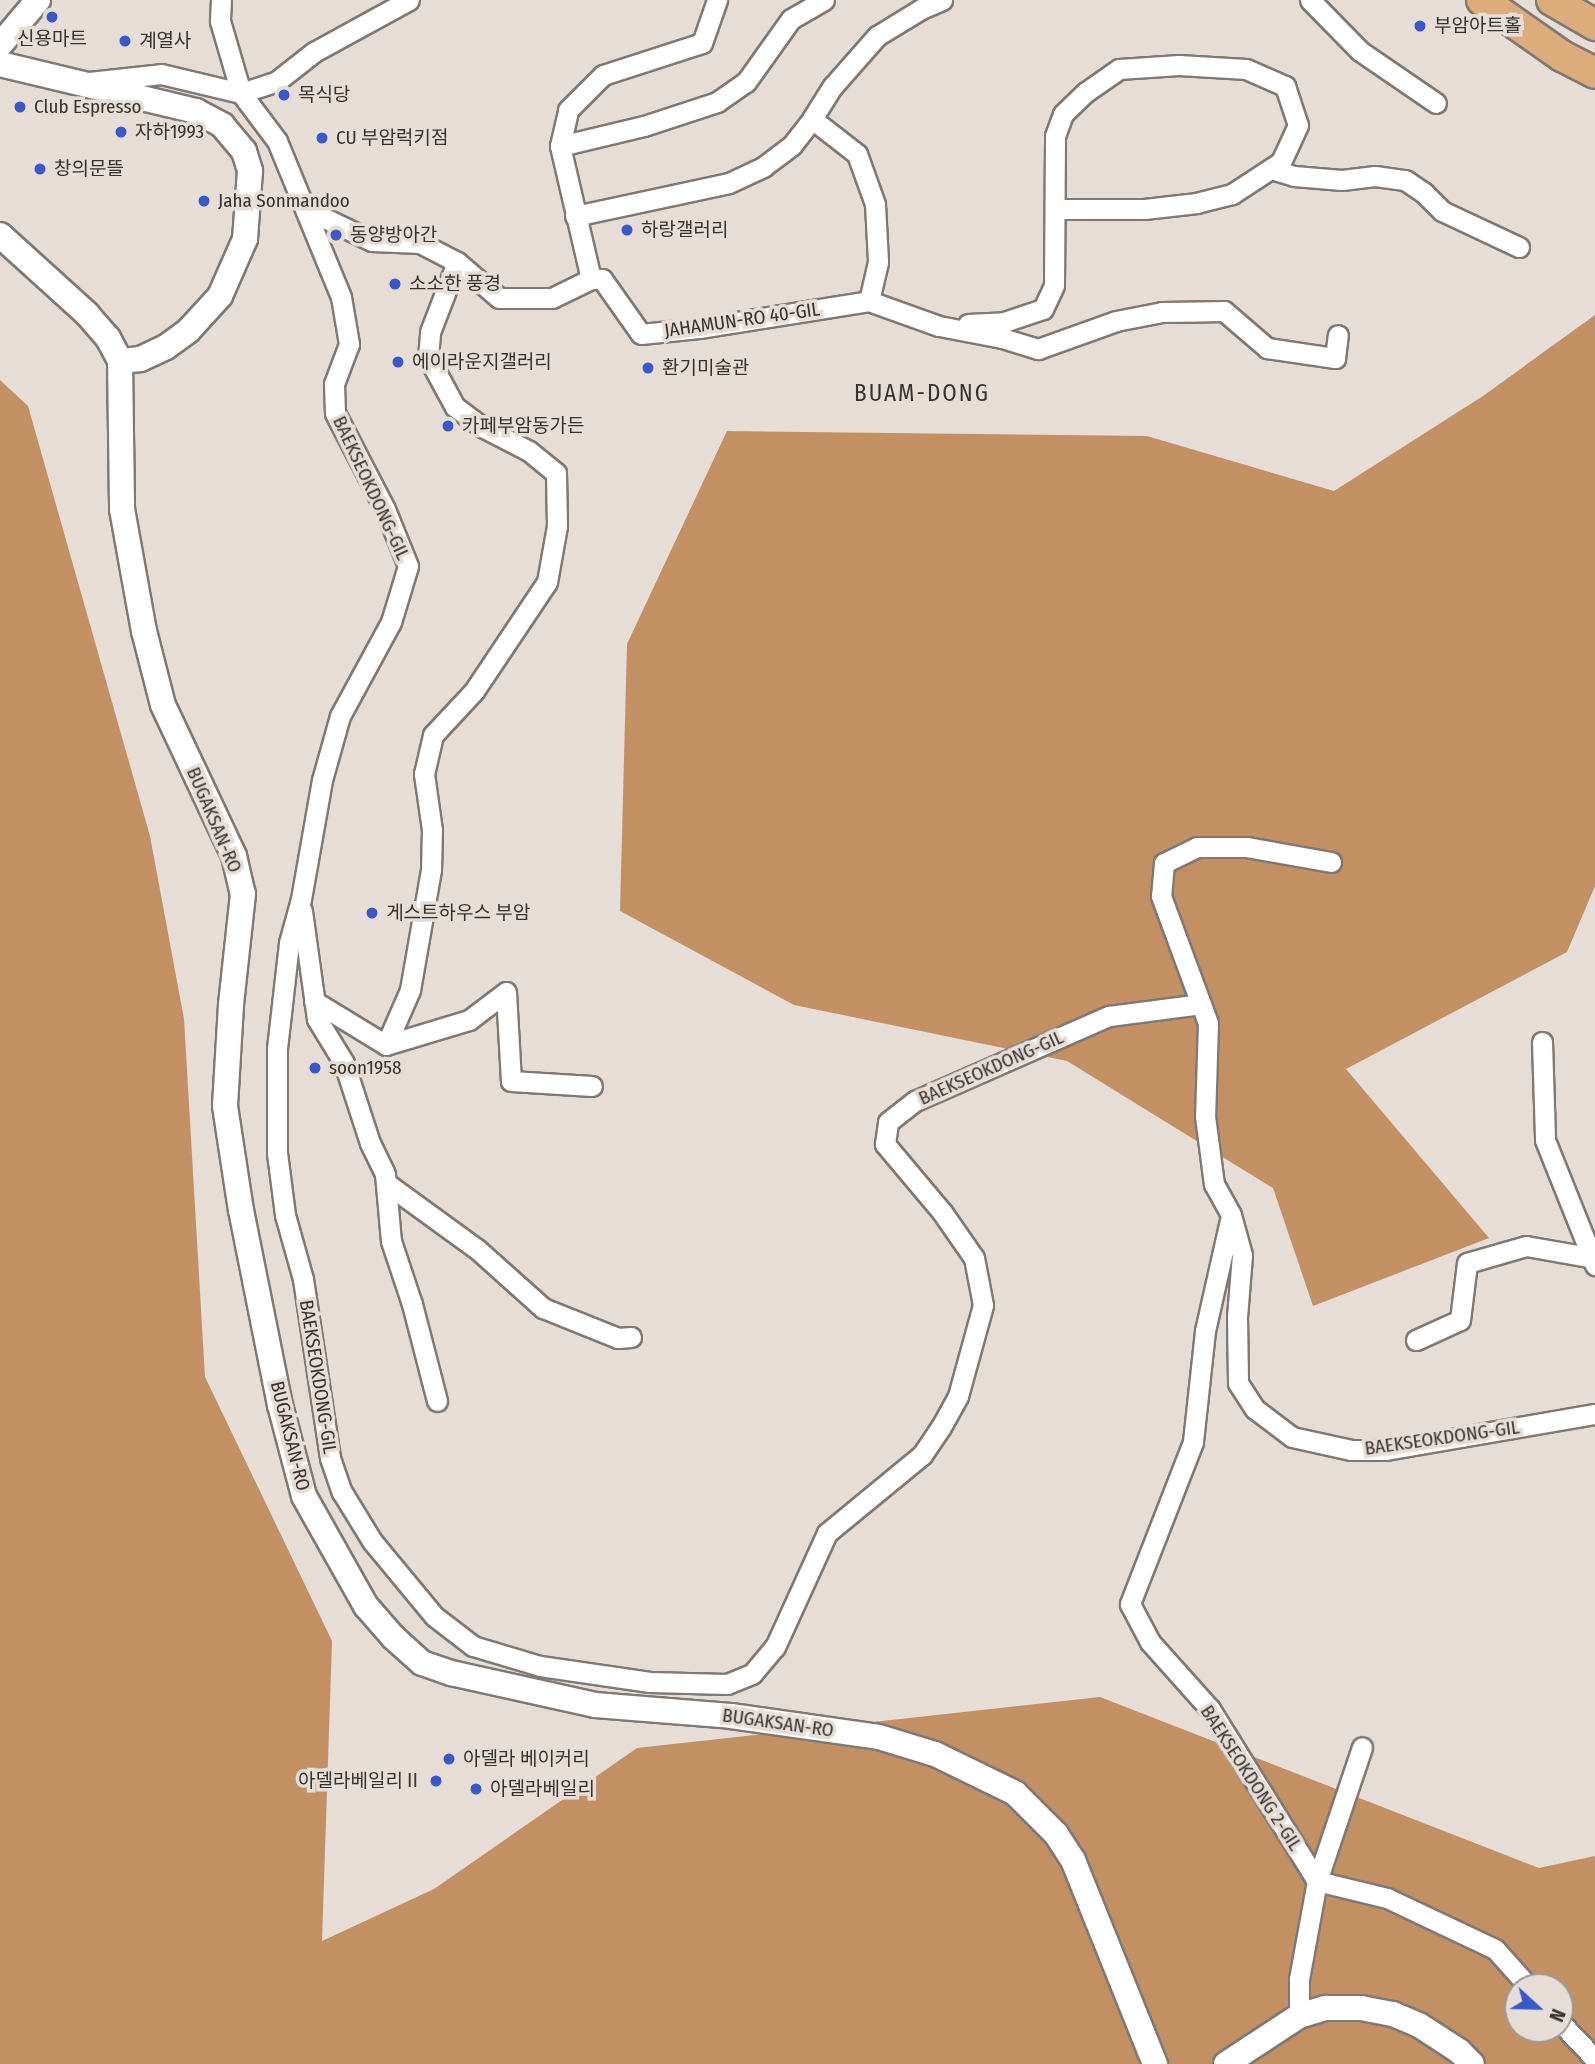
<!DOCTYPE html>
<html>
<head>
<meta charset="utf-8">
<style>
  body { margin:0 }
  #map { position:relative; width:1595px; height:2064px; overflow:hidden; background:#e6ddd6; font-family:"Fira Sans Condensed","Noto Sans KR",sans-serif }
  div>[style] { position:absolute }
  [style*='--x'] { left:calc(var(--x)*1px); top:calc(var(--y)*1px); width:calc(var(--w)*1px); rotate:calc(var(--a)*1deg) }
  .forest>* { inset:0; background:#c29063 }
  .roads { filter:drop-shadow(2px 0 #807872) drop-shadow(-2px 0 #807872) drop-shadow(0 2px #807872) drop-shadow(0 -2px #807872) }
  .minor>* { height:19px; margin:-9.5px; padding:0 9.5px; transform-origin:9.5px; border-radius:9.5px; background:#fff }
  .tertiary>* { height:24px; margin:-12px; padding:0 12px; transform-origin:12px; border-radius:12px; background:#fff }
  .primary>* { height:30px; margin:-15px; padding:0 15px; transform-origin:15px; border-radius:15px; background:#dcad7b }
  .dots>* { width:19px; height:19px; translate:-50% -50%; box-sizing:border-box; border:4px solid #e6ddd6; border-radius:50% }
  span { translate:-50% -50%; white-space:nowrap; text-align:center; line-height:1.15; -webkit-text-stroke:7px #e6ddd6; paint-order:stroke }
  .poi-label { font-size:19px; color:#35322f }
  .left { translate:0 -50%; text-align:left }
  .right { translate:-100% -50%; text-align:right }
  .street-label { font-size:19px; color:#35322f }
  .quarter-label { font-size:23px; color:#35322f; letter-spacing:2px }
  .north { position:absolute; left:1504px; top:1973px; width:70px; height:70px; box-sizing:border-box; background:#e6ddd6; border:2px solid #9f9993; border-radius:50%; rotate:112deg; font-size:19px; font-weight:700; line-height:28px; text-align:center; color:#35322f }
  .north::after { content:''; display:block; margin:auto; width:24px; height:32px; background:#3958ca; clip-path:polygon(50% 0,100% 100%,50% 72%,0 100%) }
</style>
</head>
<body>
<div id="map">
  <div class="forest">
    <div style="clip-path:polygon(1595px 315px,1595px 886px,1567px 952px,1346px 1069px,1489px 1238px,1313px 1306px,1273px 1188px,1067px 1061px,794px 1005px,620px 911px,627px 644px,727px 431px,1147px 436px,1334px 491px,1483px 396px)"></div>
    <div style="clip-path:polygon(evenodd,0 380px,28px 406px,150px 836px,184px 1019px,205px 1377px,332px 1641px,322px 1941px,434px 1889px,637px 1748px,1100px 1697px,1539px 1868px,1595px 1856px,1595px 2064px,0 2064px,0 380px,1518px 1987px,1560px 1987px,1560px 2029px,1518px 2029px,1518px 1987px)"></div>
  </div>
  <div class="roads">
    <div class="minor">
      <div style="--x:221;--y:0;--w:21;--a:93"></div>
      <div style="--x:220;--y:21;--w:75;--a:73.7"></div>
      <div style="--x:241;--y:93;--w:38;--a:-18"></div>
      <div style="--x:277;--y:81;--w:47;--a:-38.1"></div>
      <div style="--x:314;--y:52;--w:108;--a:-28.7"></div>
      <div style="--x:1310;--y:0;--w:71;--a:45.6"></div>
      <div style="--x:1360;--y:51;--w:92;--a:34.4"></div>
      <div style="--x:89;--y:82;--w:72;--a:-6.3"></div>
      <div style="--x:161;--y:74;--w:82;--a:13.4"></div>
      <div style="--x:241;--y:93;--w:60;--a:53.1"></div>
      <div style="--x:277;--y:141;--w:169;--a:67.7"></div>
      <div style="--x:341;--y:297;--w:48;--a:80.3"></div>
      <div style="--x:349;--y:344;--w:43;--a:110.6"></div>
      <div style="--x:334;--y:384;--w:29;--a:88"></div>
      <div style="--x:335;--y:413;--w:108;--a:62.5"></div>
      <div style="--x:385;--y:509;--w:61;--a:68"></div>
      <div style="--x:408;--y:566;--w:59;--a:106.9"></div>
      <div style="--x:391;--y:622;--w:107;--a:118.5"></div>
      <div style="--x:340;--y:716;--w:66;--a:105.7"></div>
      <div style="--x:322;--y:780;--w:121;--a:100"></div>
      <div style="--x:301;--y:899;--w:46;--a:105.3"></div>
      <div style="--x:289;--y:943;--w:107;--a:96.5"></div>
      <div style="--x:277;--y:1049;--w:104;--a:90"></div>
      <div style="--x:277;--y:1153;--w:63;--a:82.6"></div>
      <div style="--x:285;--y:1215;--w:66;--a:74.3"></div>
      <div style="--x:303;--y:1279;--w:181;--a:81.4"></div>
      <div style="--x:330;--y:1458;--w:36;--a:71"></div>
      <div style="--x:342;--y:1492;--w:57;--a:58.5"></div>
      <div style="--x:372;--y:1541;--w:97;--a:50.4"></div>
      <div style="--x:434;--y:1616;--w:49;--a:37.6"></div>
      <div style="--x:473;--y:1646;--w:70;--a:16.6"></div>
      <div style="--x:540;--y:1666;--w:111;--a:8.3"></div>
      <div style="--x:650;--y:1682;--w:77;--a:1.5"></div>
      <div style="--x:727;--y:1684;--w:27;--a:-22"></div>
      <div style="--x:752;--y:1674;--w:35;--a:-50"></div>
      <div style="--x:775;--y:1647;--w:125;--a:-65.5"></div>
      <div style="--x:827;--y:1533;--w:123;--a:-39.4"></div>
      <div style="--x:922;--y:1455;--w:34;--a:-56"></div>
      <div style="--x:941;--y:1427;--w:35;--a:-61"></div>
      <div style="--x:958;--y:1396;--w:94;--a:-74.6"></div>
      <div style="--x:983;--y:1305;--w:48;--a:-100.8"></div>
      <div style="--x:974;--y:1258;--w:56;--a:-124.8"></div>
      <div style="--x:942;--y:1212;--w:89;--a:-130"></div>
      <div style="--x:885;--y:1144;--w:22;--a:-82"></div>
      <div style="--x:888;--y:1122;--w:34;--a:-38"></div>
      <div style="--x:915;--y:1101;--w:212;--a:-23.7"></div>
      <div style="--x:1109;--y:1016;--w:93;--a:-7.4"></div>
      <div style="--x:812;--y:119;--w:57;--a:37.9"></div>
      <div style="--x:857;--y:154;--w:53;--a:70.2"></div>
      <div style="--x:875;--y:204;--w:58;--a:87"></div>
      <div style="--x:878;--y:262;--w:40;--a:103"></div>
      <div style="--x:560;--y:146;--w:86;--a:-13.4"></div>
      <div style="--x:644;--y:126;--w:77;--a:-18.2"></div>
      <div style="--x:717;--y:102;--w:35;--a:-35"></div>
      <div style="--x:746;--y:82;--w:77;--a:-54.5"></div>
      <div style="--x:791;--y:19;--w:38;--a:-30"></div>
      <div style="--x:1271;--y:169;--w:24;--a:17"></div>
      <div style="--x:1294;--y:176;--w:48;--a:4.8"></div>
      <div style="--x:1342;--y:180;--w:33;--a:-7"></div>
      <div style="--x:1375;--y:176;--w:30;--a:8"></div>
      <div style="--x:1405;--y:180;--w:22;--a:34"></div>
      <div style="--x:1423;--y:192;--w:27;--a:45"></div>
      <div style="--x:1442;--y:211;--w:85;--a:25.1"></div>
      <div style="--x:306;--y:209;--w:73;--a:25.9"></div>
      <div style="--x:372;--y:241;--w:48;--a:2.4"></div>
      <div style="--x:420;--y:243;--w:42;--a:27.2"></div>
      <div style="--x:457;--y:262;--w:55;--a:40.6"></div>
      <div style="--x:499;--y:298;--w:53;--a:0"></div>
      <div style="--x:552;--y:298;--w:43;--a:-26"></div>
      <div style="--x:591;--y:279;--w:11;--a:0"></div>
      <div style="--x:602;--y:279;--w:67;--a:54.7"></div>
      <div style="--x:641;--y:334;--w:58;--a:-5.9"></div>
      <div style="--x:699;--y:328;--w:172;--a:-9"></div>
      <div style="--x:869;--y:301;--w:74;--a:19.7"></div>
      <div style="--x:939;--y:326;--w:64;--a:10.8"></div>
      <div style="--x:1002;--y:338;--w:38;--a:17"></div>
      <div style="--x:1038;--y:349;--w:83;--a:-19.7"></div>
      <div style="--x:1116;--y:321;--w:47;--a:-11.1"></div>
      <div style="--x:1162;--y:312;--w:62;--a:-0.9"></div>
      <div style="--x:1224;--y:311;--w:57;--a:40.7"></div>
      <div style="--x:1267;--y:348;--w:69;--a:8.4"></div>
      <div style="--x:1335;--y:358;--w:23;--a:-83"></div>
      <div style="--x:575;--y:216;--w:157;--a:-12.1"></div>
      <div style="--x:729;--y:183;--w:38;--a:-25"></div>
      <div style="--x:763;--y:167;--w:36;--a:-37"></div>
      <div style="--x:792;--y:145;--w:33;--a:-52"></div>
      <div style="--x:812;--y:119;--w:39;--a:-58"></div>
      <div style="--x:833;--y:86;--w:67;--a:-48.7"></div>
      <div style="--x:877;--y:36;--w:52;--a:-31.5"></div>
      <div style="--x:921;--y:9;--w:23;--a:-23"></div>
      <div style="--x:591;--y:279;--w:137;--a:-103.1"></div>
      <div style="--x:560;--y:146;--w:37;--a:-77"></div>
      <div style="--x:568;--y:110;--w:49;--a:-45"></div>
      <div style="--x:603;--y:75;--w:104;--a:-17.9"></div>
      <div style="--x:702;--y:43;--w:46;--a:-70.8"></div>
      <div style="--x:968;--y:324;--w:36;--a:-3"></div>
      <div style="--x:1004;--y:322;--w:41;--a:-18.4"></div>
      <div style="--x:1043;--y:309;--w:26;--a:-65"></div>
      <div style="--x:1054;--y:285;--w:149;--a:-89.6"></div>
      <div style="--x:1055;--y:136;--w:23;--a:-70"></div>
      <div style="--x:1063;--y:114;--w:32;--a:-44"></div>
      <div style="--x:1086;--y:92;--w:40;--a:-34.9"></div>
      <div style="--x:1119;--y:69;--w:60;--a:-3.8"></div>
      <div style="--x:1179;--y:65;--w:67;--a:3.4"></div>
      <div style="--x:1246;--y:69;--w:43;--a:23.6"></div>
      <div style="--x:1285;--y:86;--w:41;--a:71.6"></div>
      <div style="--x:1298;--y:125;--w:41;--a:114.7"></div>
      <div style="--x:1281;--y:162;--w:59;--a:146.9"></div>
      <div style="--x:1232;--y:194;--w:36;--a:166"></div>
      <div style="--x:1197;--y:203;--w:53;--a:173.5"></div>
      <div style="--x:1144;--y:209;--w:89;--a:180"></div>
      <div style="--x:1331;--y:862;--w:85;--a:-169.9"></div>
      <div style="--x:1247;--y:847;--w:50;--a:180"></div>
      <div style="--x:1197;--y:847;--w:37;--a:154"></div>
      <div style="--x:1164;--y:863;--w:33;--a:95"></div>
      <div style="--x:1161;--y:896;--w:135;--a:69.7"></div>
      <div style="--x:1208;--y:1023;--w:93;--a:91.8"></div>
      <div style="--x:1205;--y:1116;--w:69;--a:82.5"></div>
      <div style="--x:1214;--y:1184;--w:35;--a:61"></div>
      <div style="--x:1231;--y:1215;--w:41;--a:74.6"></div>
      <div style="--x:1242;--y:1255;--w:62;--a:94.6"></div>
      <div style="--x:1237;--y:1317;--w:66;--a:89.1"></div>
      <div style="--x:1238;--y:1383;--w:31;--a:57"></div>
      <div style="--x:1255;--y:1409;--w:46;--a:37.1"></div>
      <div style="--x:1292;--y:1437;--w:60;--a:12.4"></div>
      <div style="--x:1351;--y:1450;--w:35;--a:0"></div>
      <div style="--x:1386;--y:1450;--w:212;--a:-9.8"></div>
      <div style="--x:302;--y:911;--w:109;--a:82.1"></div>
      <div style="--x:317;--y:1019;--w:52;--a:58.5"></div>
      <div style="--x:344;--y:1063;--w:84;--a:72"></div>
      <div style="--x:370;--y:1143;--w:34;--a:64"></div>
      <div style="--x:385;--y:1174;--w:67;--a:84.9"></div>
      <div style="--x:391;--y:1241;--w:66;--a:71.6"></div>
      <div style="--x:412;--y:1304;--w:100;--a:75.5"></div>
      <div style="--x:314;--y:1001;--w:84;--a:31.4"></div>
      <div style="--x:386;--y:1045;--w:87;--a:-16.8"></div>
      <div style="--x:469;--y:1020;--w:46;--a:-37.1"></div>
      <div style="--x:506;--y:992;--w:89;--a:86.8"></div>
      <div style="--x:511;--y:1081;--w:81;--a:3.5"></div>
      <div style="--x:1542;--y:1042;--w:98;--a:88.2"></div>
      <div style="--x:1545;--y:1140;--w:135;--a:68.2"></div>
      <div style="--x:386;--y:1045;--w:60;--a:-66.4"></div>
      <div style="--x:410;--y:990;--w:122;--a:-80.1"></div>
      <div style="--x:431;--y:870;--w:40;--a:-88.6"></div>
      <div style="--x:432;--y:830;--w:57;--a:-98.1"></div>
      <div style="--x:424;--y:774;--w:40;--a:-77"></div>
      <div style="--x:433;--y:735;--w:60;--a:-47"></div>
      <div style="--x:474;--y:691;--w:131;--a:-56.2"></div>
      <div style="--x:547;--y:582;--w:57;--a:-79.9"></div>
      <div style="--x:557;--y:526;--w:53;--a:-91.1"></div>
      <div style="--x:556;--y:473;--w:35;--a:-141"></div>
      <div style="--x:529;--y:451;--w:53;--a:-152.9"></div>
      <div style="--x:482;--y:427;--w:34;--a:-143"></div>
      <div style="--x:455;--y:407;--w:57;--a:-118.4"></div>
      <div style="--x:428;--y:357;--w:25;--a:-85"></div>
      <div style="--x:430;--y:332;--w:75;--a:-68.9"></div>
      <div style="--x:386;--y:1183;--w:112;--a:36"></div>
      <div style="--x:477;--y:1249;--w:89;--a:41.8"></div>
      <div style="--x:543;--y:1308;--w:81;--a:21.8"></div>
      <div style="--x:618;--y:1338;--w:13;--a:-4"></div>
      <div style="--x:1230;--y:1220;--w:114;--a:102.7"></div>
      <div style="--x:1205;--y:1331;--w:112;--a:96.2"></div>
      <div style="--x:1193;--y:1442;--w:174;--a:111.3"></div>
      <div style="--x:1130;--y:1604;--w:43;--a:62.2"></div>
      <div style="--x:1150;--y:1642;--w:90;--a:48.2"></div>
      <div style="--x:1210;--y:1709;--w:203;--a:58.1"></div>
      <div style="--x:1317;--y:1881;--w:72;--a:13.7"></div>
      <div style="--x:1387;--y:1898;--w:119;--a:25.3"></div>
      <div style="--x:1495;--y:1949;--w:51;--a:48.2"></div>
      <div style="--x:1416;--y:1340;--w:48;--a:-24.4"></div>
      <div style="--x:1460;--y:1320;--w:57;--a:-83"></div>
      <div style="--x:1467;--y:1263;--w:61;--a:-16.1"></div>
      <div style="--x:1526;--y:1246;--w:70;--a:9.9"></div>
      <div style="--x:1299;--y:2016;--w:37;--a:-90"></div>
      <div style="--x:1299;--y:1979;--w:100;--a:-79.6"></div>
      <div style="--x:1317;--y:1881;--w:141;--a:-71.4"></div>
      <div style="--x:1560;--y:2022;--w:51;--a:46.6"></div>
    </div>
    <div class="tertiary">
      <div style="--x:0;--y:45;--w:59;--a:-49.8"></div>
      <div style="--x:0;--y:64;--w:202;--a:13.5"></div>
      <div style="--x:196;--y:111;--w:30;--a:28"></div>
      <div style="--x:222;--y:125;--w:34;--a:50"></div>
      <div style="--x:244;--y:151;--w:21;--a:73"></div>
      <div style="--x:250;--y:171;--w:68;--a:94.2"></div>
      <div style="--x:245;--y:239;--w:62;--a:113.7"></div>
      <div style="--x:220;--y:296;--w:47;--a:132.4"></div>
      <div style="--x:188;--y:331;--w:27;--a:144"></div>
      <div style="--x:166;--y:347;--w:29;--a:155"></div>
      <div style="--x:140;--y:359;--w:20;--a:174"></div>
      <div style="--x:0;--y:235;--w:118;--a:42.2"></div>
      <div style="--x:87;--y:314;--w:32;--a:49"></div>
      <div style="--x:108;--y:338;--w:26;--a:62"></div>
      <div style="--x:120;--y:361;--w:148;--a:89.2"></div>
      <div style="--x:122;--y:509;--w:124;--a:79.8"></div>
      <div style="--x:144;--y:631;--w:76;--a:75.6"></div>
      <div style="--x:163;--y:705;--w:167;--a:64.8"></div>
      <div style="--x:234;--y:856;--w:39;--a:77"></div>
      <div style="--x:243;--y:894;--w:112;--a:96.2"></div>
      <div style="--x:231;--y:1005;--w:101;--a:93.4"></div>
      <div style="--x:225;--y:1106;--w:105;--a:81.3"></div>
      <div style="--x:241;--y:1210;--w:199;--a:78.7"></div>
      <div style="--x:280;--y:1405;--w:94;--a:75.2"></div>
      <div style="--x:304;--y:1496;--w:126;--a:60.6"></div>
      <div style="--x:366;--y:1606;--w:41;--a:48.9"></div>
      <div style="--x:393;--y:1637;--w:39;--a:42"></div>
      <div style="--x:422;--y:1663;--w:31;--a:19"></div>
      <div style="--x:451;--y:1673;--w:148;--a:12.5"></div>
      <div style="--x:595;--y:1705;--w:136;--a:4.6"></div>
      <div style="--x:731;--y:1716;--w:149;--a:8.1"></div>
      <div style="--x:879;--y:1737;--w:59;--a:16.9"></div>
      <div style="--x:935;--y:1754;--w:89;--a:26"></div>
      <div style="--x:1015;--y:1793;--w:58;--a:45"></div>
      <div style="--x:1056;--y:1834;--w:31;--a:57"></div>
      <div style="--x:1073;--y:1860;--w:220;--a:68.1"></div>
      <div style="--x:1226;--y:2064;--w:87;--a:-33.3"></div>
      <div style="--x:1299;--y:2016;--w:28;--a:-17"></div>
      <div style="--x:1326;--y:2008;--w:35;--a:0"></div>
      <div style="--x:1361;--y:2008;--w:33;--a:11"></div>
      <div style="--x:1393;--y:2014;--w:28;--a:23"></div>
      <div style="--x:1419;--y:2025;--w:48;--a:33"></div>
      <div style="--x:1459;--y:2051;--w:18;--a:45"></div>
    </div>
    <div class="primary">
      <div style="--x:1482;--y:0;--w:98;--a:35"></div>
      <div style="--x:1562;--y:56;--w:37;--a:27"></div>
      <div style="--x:1552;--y:0;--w:50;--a:30.2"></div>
    </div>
  </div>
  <div class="dots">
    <div style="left:52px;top:17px;background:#3958ca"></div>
    <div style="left:1420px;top:26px;background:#3958ca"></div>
    <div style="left:125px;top:41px;background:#3958ca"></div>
    <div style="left:284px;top:95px;background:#3958ca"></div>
    <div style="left:20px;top:107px;background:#3958ca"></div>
    <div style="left:121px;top:132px;background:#3958ca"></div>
    <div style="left:322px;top:138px;background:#3958ca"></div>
    <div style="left:40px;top:169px;background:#3958ca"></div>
    <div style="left:204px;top:201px;background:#3958ca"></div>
    <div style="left:627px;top:230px;background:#3958ca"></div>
    <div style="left:336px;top:235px;background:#3958ca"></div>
    <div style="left:395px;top:284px;background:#3958ca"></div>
    <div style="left:398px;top:362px;background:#3958ca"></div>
    <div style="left:648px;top:368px;background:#3958ca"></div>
    <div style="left:448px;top:426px;background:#3958ca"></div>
    <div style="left:372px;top:913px;background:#3958ca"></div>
    <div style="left:315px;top:1068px;background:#3958ca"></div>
    <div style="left:449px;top:1759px;background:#3958ca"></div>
    <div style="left:436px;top:1781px;background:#3958ca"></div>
    <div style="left:476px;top:1789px;background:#3958ca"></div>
  </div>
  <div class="poi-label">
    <span class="left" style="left:1434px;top:26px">부암아트홀</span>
    <span style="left:52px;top:39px">신용마트</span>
    <span class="left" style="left:139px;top:41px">계열사</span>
    <span class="left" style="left:298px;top:95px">목식당</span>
    <span class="left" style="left:34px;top:107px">Club Espresso</span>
    <span class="left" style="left:135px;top:132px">자하1993</span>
    <span class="left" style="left:336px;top:138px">CU 부암럭키점</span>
    <span class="left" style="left:54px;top:169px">창의문뜰</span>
    <span class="left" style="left:218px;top:201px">Jaha Sonmandoo</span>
    <span class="left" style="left:641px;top:230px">하랑갤러리</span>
    <span class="left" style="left:350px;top:235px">동양방아간</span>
    <span class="left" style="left:409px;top:284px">소소한 풍경</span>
    <span class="left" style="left:412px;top:362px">에이라운지갤러리</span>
    <span class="left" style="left:662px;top:368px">환기미술관</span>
    <span class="left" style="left:462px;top:426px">카페부암동가든</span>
    <span class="left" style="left:386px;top:913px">게스트하우스 부암</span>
    <span class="left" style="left:329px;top:1068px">soon1958</span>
    <span class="left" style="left:463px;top:1759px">아델라 베이커리</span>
    <span class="right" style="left:422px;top:1781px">아델라베일리Ⅱ</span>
    <span class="left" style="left:490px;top:1789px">아델라베일리</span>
  </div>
  <div class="street-label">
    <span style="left:742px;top:320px;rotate:-8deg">JAHAMUN-RO 40-GIL</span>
    <span style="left:371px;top:488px;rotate:65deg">BAEKSEOKDONG-GIL</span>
    <span style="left:214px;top:820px;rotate:67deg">BUGAKSAN-RO</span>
    <span style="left:991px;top:1068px;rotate:-24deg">BAEKSEOKDONG-GIL</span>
    <span style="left:318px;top:1377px;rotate:81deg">BAEKSEOKDONG-GIL</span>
    <span style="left:290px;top:1436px;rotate:76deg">BUGAKSAN-RO</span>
    <span style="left:1442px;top:1438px;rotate:-8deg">BAEKSEOKDONG-GIL</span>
    <span style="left:778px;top:1723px;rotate:8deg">BUGAKSAN-RO</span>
    <span style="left:1251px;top:1778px;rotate:57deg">BAEKSEOKDONG 2-GIL</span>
  </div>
  <div class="quarter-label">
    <span style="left:922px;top:393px">BUAM-DONG</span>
  </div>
  <div class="north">N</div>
</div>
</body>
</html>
